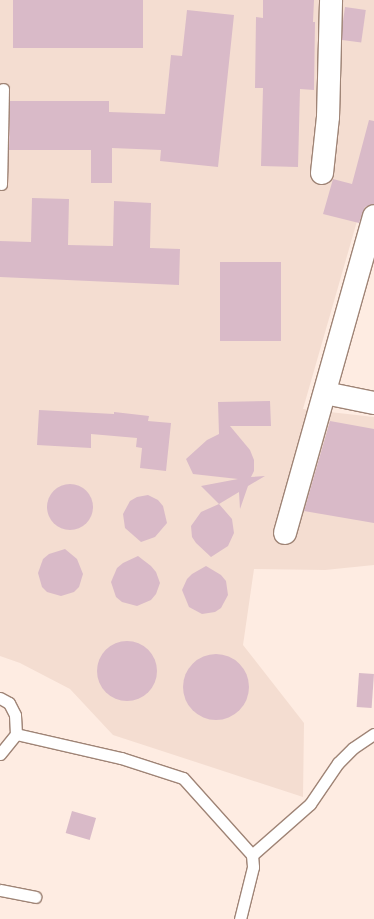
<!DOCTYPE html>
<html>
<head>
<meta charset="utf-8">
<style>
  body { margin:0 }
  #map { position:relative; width:374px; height:919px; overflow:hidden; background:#feece2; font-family:Jost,sans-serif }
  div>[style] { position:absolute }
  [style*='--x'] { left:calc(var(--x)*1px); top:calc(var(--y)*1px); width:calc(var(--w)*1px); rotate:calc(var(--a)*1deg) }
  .industrial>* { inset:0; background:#f4ddd1 }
  .building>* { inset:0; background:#d9bac8; transform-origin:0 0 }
  .round { border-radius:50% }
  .roads { filter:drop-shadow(1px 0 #9f8476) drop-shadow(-1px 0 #9f8476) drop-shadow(0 1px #9f8476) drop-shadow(0 -1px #9f8476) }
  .lane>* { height:11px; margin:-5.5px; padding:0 5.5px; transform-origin:5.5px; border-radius:5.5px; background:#fff }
  .street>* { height:22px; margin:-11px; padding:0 11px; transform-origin:11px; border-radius:11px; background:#fff }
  span { translate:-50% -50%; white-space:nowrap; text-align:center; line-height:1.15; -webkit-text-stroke:3.5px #feece2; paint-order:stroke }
</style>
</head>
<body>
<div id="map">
  <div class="industrial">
    <div style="clip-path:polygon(0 0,374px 0,374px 162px,303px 409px,374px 417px,374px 565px,325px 570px,254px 569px,243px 645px,304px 723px,303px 797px,113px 735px,70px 689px,20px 663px,0 656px)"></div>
  </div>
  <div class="building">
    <div style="left:13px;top:0;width:130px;height:48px"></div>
    <div style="clip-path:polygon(263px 0,314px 0,313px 22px,315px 22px,314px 90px,300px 89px,298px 167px,261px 166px,263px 88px,255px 88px,256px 17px,263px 18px)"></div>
    <div style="left:345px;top:7px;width:21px;height:33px;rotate:8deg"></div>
    <div style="clip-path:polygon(187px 10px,234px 15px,218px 167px,160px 161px,161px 150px,112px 148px,112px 183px,91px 183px,91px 150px,9px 150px,10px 101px,109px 101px,109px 112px,165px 114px,171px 55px,182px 56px)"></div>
    <div style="clip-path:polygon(369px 120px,374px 121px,374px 204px,365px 207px,359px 223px,323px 214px,333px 179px,352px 184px)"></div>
    <div style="clip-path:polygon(32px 198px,69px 199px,68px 245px,113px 246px,114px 201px,151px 203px,150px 248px,180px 249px,179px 285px,0 277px,0 241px,31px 242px)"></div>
    <div style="left:220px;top:262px;width:61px;height:79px"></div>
    <div style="clip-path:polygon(270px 401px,271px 426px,230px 426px,250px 450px,254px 460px,254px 471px,251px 477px,265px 476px,248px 486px,240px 509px,239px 492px,219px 504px,232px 519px,234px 533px,228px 546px,211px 557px,196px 543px,192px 537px,191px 526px,201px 512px,219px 504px,201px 486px,238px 479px,193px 474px,186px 459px,207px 440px,219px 434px,218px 402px)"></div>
    <div style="clip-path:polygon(39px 410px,114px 414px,114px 412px,149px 416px,148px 421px,171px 423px,166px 471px,140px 468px,142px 448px,136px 447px,137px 438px,91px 434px,91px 448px,37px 445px)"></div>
    <div style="clip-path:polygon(330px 421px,374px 429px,374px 523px,304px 511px)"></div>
    <div class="round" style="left:47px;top:484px;width:46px;height:46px"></div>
    <div style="clip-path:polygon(148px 495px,158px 500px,163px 506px,167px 523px,155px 537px,141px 542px,125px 528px,123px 514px,130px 501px,137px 497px)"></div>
    <div style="clip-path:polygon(65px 549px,77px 559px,83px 574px,79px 587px,74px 592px,61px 596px,47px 592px,42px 587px,38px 573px,43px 559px,49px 554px)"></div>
    <div style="clip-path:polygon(138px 556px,151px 566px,156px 572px,160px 583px,156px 594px,151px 600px,137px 606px,122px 602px,116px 597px,111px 582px,117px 568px,123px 563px)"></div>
    <div style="clip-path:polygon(206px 566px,221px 575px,226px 581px,228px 595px,221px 608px,215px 612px,202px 614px,189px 607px,182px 590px,187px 579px,192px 574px)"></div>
    <div class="round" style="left:97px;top:641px;width:60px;height:60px"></div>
    <div class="round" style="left:183px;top:654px;width:66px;height:66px"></div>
    <div style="left:359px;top:673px;width:15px;height:34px;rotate:4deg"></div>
    <div style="left:72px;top:811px;width:25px;height:23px;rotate:16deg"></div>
  </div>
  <div class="roads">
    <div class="lane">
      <div style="--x:1;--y:184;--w:95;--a:-88.8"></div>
      <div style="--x:0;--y:698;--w:10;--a:29"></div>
      <div style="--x:9;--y:703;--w:13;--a:63"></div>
      <div style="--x:15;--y:715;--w:19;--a:87"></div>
      <div style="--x:0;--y:754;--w:26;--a:-51"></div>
      <div style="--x:16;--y:734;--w:108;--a:12.9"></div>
      <div style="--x:121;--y:758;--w:65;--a:17.9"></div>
      <div style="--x:183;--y:778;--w:103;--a:48.1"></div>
      <div style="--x:252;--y:855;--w:12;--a:85"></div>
      <div style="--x:253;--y:867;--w:54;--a:104"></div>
      <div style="--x:252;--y:855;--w:77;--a:-41.3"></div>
      <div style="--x:310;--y:804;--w:50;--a:-55.7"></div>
      <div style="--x:338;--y:763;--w:21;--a:-45"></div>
      <div style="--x:353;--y:748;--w:25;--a:-34"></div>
      <div style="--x:0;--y:890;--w:36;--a:11"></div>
    </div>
    <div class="street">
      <div style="--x:322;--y:173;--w:56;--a:-83.9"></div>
      <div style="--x:328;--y:117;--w:117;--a:-88.5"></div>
      <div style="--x:325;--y:393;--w:50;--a:11.5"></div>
      <div style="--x:285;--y:533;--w:329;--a:-74.3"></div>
    </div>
  </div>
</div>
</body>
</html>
